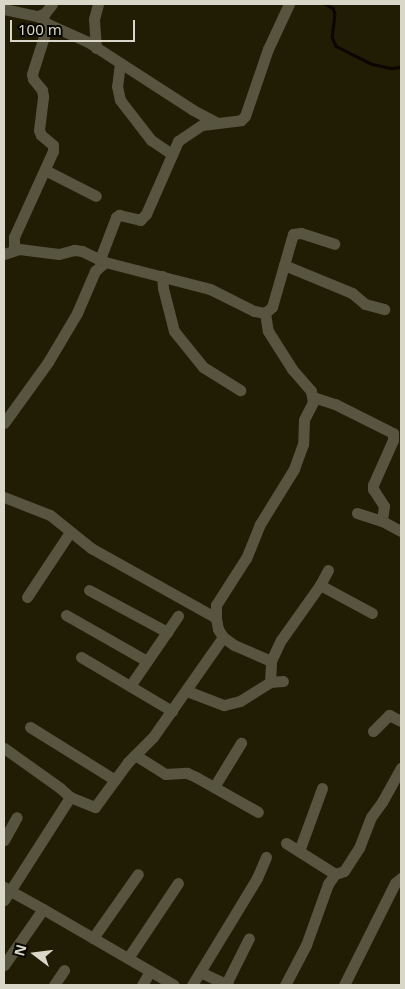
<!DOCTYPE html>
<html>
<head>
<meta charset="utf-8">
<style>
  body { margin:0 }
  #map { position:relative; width:405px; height:989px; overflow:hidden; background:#211d04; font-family:"Noto Sans",sans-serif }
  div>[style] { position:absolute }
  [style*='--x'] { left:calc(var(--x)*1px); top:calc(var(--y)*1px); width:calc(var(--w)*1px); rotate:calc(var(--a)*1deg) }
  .stream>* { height:2.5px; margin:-1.25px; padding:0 1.25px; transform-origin:1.25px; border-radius:1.25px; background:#0b0500 }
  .minor>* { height:11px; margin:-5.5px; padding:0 5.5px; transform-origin:5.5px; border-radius:5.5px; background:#57543f }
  span { translate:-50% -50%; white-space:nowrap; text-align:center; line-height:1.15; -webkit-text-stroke:4px #090701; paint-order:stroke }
  .frame { position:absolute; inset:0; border:5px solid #d9d7c8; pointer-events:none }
  .north { position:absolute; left:10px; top:929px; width:50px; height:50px; -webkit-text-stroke:4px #090701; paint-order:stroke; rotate:285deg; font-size:14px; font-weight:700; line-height:20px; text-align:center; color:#d9d7c8 }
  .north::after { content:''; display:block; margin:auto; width:18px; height:22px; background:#d9d7c8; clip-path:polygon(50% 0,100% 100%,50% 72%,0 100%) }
  .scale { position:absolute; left:10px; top:20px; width:125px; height:22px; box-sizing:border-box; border:2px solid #d9d7c8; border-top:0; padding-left:6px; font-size:15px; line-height:18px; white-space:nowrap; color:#d9d7c8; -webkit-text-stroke:4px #090701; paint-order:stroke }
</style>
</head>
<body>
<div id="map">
  <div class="stream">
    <div style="--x:325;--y:4;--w:9;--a:27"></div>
    <div style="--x:333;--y:8;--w:6;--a:72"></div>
    <div style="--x:335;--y:14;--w:23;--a:97"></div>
    <div style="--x:332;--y:37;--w:10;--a:66"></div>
    <div style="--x:336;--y:46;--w:40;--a:26.6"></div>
    <div style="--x:372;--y:64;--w:19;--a:12"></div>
    <div style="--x:391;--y:68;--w:10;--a:-6"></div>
  </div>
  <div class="minor">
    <div style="--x:4;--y:9;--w:35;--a:12"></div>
    <div style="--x:38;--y:16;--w:8;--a:-23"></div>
    <div style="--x:45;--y:13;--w:11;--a:-52"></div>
    <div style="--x:38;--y:16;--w:13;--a:39"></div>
    <div style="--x:48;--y:24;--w:44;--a:24.2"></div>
    <div style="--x:88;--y:42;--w:125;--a:32.9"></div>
    <div style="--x:193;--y:110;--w:27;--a:28"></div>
    <div style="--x:96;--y:48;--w:29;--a:-94"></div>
    <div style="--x:94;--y:19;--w:16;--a:-75"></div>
    <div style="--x:120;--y:63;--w:23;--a:97"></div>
    <div style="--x:117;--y:86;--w:14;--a:78"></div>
    <div style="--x:120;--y:100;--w:51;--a:52.2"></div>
    <div style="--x:151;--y:140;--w:25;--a:34"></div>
    <div style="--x:45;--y:170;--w:57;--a:27"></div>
    <div style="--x:14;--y:250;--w:13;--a:-90"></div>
    <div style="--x:14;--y:237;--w:94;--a:-65.6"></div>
    <div style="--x:53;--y:151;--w:6;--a:-90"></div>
    <div style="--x:53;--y:145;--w:16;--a:-140"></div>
    <div style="--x:41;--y:135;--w:5;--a:-112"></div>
    <div style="--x:39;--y:130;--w:34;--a:-83"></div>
    <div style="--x:43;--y:96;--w:6;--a:-99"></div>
    <div style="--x:42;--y:90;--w:14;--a:-129"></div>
    <div style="--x:33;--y:79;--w:5;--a:-101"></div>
    <div style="--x:32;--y:74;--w:52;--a:-72.3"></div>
    <div style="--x:4;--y:254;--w:16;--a:-18"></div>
    <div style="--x:19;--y:249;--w:40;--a:7.1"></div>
    <div style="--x:59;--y:254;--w:16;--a:-15"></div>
    <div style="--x:74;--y:250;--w:8;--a:7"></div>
    <div style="--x:82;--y:251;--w:25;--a:26"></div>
    <div style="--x:100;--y:259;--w:45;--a:-69.1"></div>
    <div style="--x:116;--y:217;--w:4;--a:-34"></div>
    <div style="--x:119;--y:215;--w:22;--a:13"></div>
    <div style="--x:140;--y:220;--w:8;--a:-45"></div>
    <div style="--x:146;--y:214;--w:80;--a:-66.3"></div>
    <div style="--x:178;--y:141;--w:29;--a:-34"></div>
    <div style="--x:202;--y:125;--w:39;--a:-7"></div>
    <div style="--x:241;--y:120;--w:6;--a:-45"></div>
    <div style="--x:245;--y:116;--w:71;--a:-71.1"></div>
    <div style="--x:268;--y:49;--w:50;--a:-65"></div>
    <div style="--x:284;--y:265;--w:74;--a:22.4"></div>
    <div style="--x:352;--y:293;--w:17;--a:40"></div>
    <div style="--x:365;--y:304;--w:20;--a:15"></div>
    <div style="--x:162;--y:276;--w:12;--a:85"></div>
    <div style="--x:163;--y:288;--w:44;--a:75.7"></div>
    <div style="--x:174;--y:331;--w:46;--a:51.1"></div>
    <div style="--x:203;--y:367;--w:44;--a:31.9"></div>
    <div style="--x:265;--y:313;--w:18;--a:81"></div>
    <div style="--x:268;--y:331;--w:45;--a:57.7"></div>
    <div style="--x:292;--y:369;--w:29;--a:49"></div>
    <div style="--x:311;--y:391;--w:11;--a:80"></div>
    <div style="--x:313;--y:402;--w:20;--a:117"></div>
    <div style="--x:304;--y:420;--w:24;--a:92"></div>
    <div style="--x:303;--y:444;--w:27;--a:110"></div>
    <div style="--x:294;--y:469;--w:65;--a:121.7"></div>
    <div style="--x:260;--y:524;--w:37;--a:112"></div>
    <div style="--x:246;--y:558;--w:56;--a:122.6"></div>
    <div style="--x:216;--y:605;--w:13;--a:90"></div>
    <div style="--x:216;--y:618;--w:11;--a:80"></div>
    <div style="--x:218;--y:629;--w:9;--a:58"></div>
    <div style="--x:223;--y:637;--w:14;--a:36"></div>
    <div style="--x:234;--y:645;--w:40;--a:23.4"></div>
    <div style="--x:313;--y:397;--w:23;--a:18"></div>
    <div style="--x:335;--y:404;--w:65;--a:26.6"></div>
    <div style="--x:393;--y:433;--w:7;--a:90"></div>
    <div style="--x:393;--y:440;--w:49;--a:114"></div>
    <div style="--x:373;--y:485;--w:4;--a:90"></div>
    <div style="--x:373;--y:489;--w:20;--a:57"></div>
    <div style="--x:384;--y:506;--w:15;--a:98"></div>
    <div style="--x:4;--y:423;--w:75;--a:-54.2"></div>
    <div style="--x:48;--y:362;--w:57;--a:-59.4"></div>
    <div style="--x:77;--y:313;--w:46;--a:-66.8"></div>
    <div style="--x:95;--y:271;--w:13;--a:-42"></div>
    <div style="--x:105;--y:262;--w:108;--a:14.4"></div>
    <div style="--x:210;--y:289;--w:49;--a:26.6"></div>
    <div style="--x:254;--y:311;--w:11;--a:10"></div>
    <div style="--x:265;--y:313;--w:9;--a:-41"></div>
    <div style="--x:272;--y:307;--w:76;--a:-74"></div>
    <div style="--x:293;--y:234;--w:8;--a:-7"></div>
    <div style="--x:301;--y:233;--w:35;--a:18"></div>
    <div style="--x:4;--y:497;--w:49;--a:21.4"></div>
    <div style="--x:50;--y:515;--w:53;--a:38.8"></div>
    <div style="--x:91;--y:548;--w:143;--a:29.2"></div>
    <div style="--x:357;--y:513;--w:26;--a:18"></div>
    <div style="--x:382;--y:521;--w:21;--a:28"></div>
    <div style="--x:320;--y:585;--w:59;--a:28.3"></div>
    <div style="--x:89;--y:590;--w:89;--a:28.3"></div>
    <div style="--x:27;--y:597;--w:78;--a:-56.5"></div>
    <div style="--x:66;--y:615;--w:93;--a:29.6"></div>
    <div style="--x:81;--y:657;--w:106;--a:30.7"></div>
    <div style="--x:270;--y:682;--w:21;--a:-87"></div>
    <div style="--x:271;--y:661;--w:23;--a:-65"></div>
    <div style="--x:281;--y:640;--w:67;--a:-54.7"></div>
    <div style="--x:320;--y:585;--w:17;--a:-62"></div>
    <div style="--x:130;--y:686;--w:85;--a:-55.6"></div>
    <div style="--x:187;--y:691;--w:40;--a:21"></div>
    <div style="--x:224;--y:705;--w:16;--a:-14"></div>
    <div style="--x:240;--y:701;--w:36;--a:-32"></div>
    <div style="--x:270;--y:682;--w:13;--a:-4"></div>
    <div style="--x:30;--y:727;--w:100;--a:31.9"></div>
    <div style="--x:373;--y:731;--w:23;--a:-45"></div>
    <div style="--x:389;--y:715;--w:13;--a:27"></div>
    <div style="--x:4;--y:748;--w:69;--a:35.5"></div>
    <div style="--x:60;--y:788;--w:13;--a:42"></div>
    <div style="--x:135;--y:755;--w:36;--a:32"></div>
    <div style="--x:165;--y:774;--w:22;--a:-3"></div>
    <div style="--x:187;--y:773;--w:10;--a:24"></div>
    <div style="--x:196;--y:777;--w:71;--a:29.4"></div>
    <div style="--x:214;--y:787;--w:52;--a:-58.5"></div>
    <div style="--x:4;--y:840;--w:26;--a:-61"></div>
    <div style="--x:286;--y:843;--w:58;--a:32.3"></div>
    <div style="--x:299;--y:851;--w:67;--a:-69.9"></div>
    <div style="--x:4;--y:887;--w:7;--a:34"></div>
    <div style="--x:10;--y:891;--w:11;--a:124"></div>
    <div style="--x:43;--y:909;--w:38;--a:-151"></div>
    <div style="--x:10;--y:891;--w:112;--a:-57.4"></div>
    <div style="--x:70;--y:797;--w:27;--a:22"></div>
    <div style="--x:95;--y:807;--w:56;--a:-53.7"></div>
    <div style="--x:128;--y:762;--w:35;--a:-45"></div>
    <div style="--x:153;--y:737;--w:122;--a:-55"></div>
    <div style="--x:93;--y:938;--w:78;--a:-54.9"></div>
    <div style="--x:128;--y:958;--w:90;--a:-56.3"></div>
    <div style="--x:4;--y:965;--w:68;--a:-55.1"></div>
    <div style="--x:43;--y:909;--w:151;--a:30.1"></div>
    <div style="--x:200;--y:972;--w:31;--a:25"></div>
    <div style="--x:226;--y:984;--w:51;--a:-63.4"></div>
    <div style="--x:54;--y:985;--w:18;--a:-56"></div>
    <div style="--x:142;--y:985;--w:16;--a:-60"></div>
    <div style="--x:192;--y:985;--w:125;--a:-58.7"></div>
    <div style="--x:257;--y:878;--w:23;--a:-67"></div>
    <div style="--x:285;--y:985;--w:45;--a:-62.3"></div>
    <div style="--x:306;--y:945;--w:65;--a:-70.2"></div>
    <div style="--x:328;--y:884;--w:12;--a:-55"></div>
    <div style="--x:335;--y:874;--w:9;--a:-18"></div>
    <div style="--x:344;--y:871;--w:27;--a:-57"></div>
    <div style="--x:359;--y:848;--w:33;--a:-69"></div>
    <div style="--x:371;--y:817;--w:19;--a:-54"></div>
    <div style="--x:382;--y:802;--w:39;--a:-61"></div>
    <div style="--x:344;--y:985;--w:114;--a:-63.4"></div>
    <div style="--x:395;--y:883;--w:8;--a:-40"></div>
  </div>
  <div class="frame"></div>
  <div class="north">N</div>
  <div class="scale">100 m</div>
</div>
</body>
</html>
